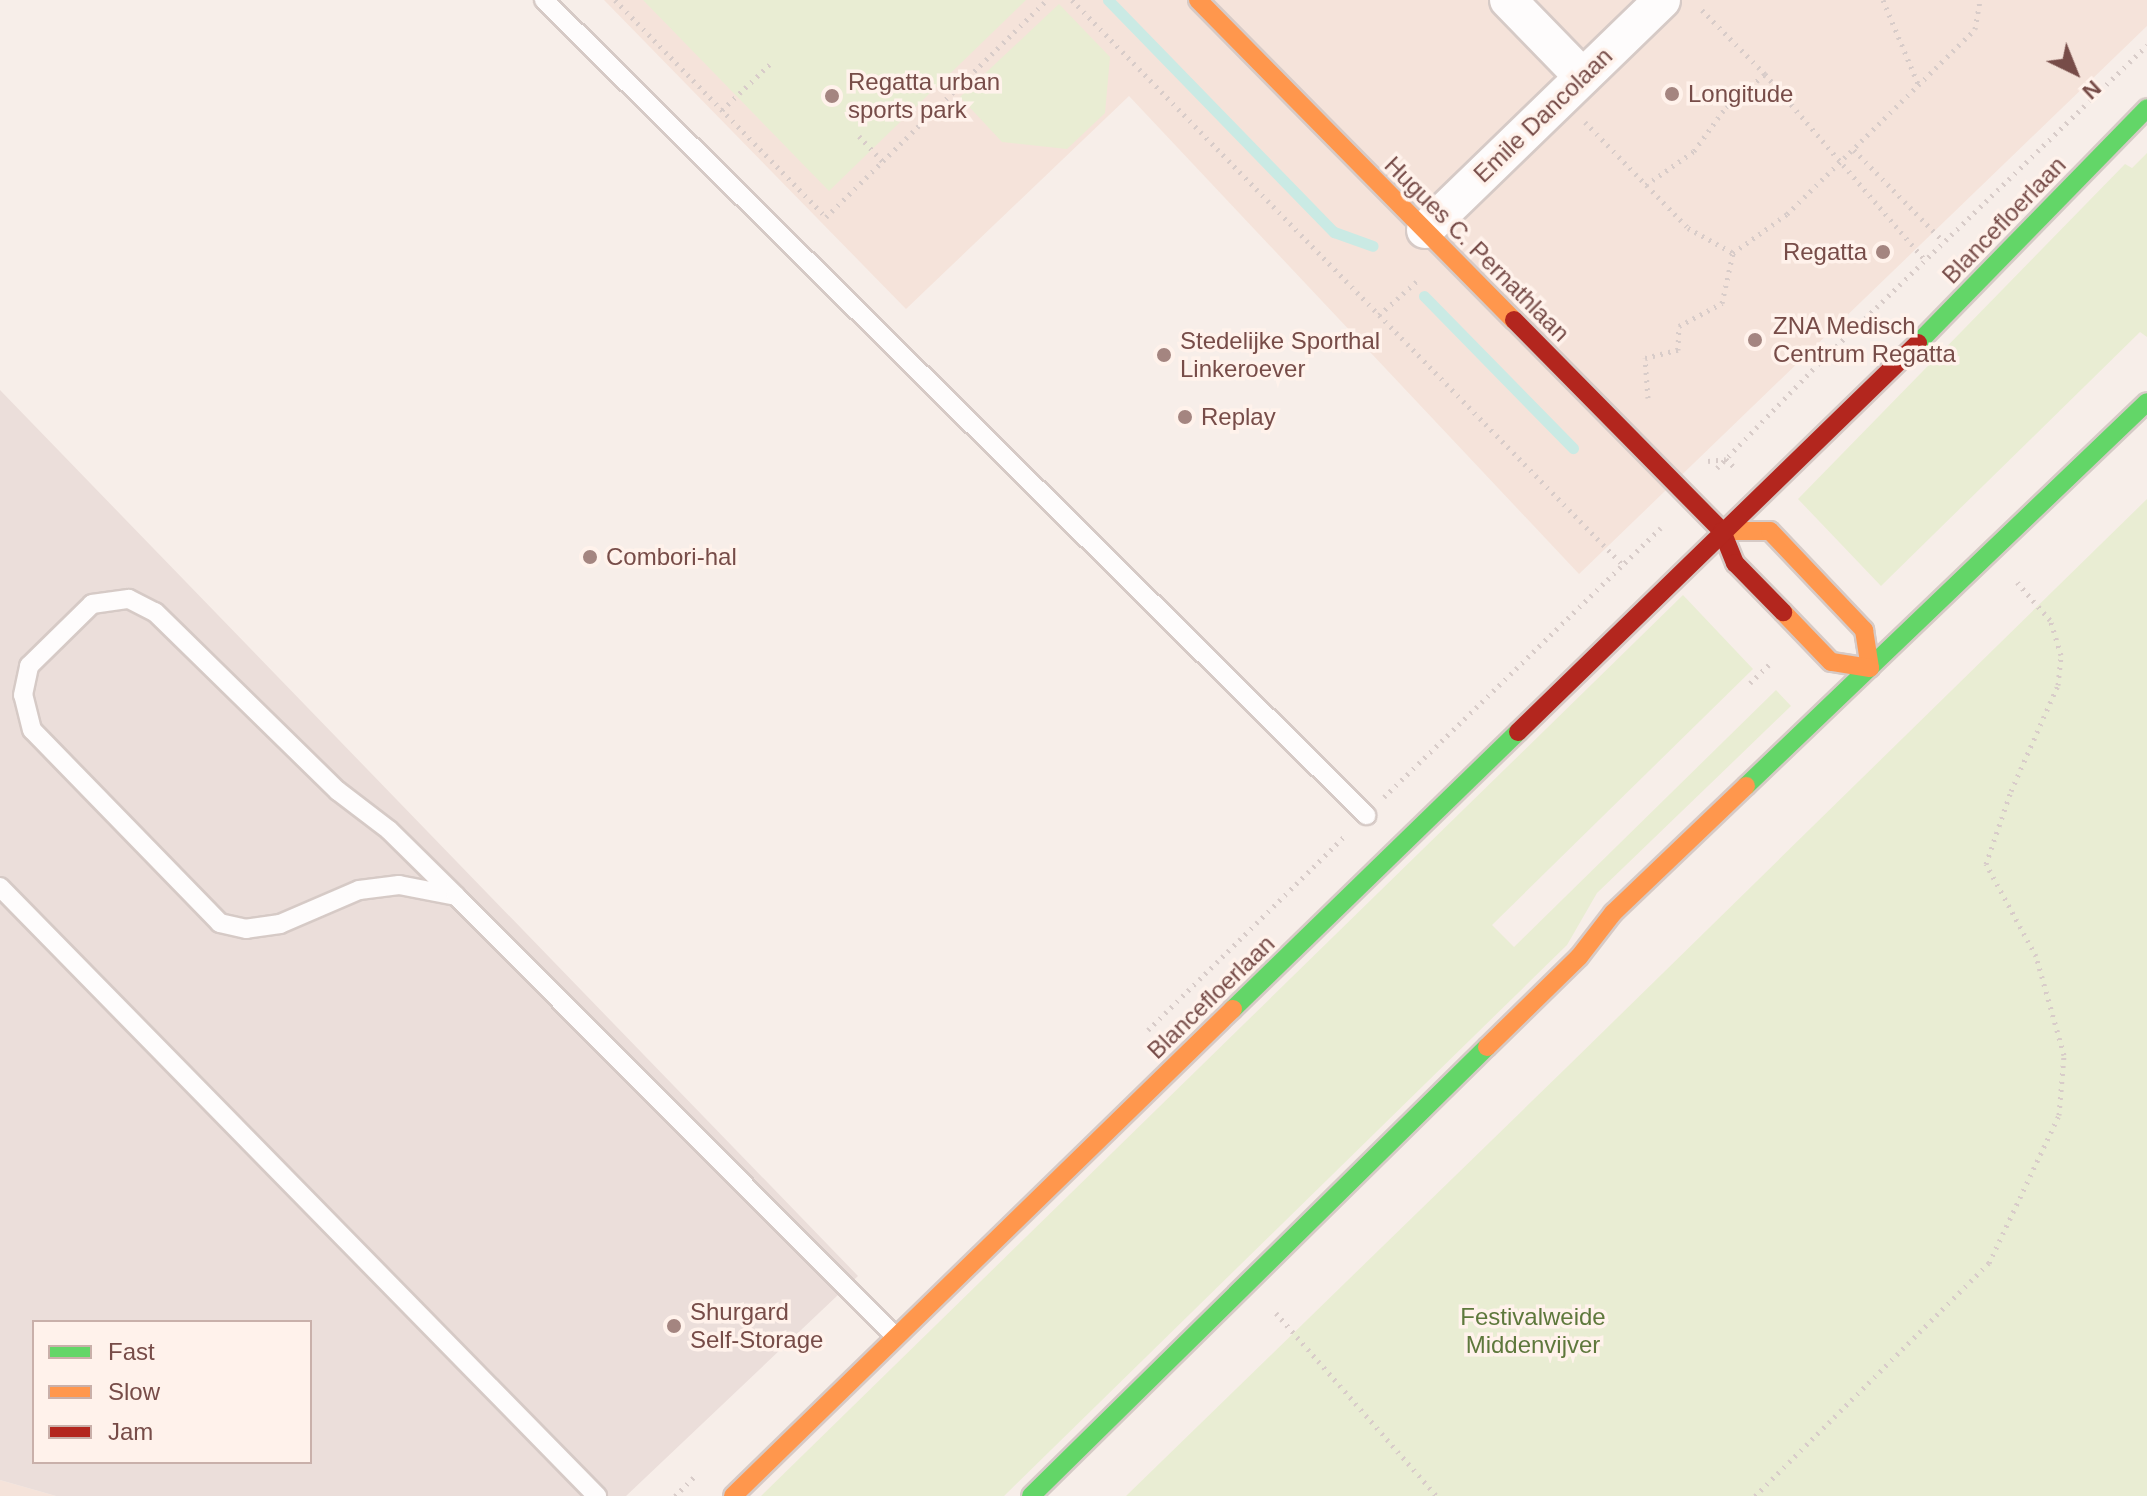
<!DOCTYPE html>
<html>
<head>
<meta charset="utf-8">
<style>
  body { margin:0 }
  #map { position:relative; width:2147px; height:1496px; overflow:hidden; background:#f7eee9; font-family:Arial,sans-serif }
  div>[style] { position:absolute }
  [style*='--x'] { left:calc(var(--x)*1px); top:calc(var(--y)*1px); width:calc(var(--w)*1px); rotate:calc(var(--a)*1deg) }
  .residential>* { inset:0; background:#f5e3da }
  .industrial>* { inset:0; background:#ebdeda }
  .green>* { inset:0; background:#e9edd3 }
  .stream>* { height:11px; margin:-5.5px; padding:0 5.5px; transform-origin:5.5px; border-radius:5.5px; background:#caeae4 }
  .path>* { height:5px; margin-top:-2.5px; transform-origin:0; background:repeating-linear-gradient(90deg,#d8ccc9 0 2px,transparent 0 8px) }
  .roads { filter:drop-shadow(2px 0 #d6cac6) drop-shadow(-2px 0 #d6cac6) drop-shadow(0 2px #d6cac6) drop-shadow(0 -2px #d6cac6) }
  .lane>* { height:18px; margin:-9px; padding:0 9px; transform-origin:9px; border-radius:9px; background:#fefcfc }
  .street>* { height:36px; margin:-18px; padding:0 18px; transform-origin:18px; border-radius:18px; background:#fefcfc }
  .fast>* { height:18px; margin:-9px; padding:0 9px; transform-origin:9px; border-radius:9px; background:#63d668 }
  .slow>* { height:18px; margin:-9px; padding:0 9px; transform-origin:9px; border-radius:9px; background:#ff974d }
  .jam>* { height:18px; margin:-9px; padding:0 9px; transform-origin:9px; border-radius:9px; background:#b3261e }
  .dots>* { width:22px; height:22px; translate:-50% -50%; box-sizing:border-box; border:4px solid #fff2eb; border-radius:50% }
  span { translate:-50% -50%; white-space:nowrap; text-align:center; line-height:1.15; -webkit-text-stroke:7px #fff2eb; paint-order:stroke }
  .poi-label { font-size:24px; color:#774c48 }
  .left { translate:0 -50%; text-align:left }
  .right { translate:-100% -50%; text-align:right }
  .street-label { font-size:24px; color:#774c48 }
  .park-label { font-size:24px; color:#5e783c }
  .legend { position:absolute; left:32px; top:1320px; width:280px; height:144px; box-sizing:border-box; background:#fff2eb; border:2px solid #c9b0aa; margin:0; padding:10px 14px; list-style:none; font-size:24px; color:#774c48 }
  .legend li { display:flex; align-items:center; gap:16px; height:40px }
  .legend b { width:40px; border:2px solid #c9b0aa }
  .north { position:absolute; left:2035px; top:32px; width:80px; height:80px; -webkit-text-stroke:6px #fff2eb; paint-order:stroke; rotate:137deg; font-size:22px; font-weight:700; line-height:32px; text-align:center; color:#774c48 }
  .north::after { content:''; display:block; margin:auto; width:28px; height:36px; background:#774c48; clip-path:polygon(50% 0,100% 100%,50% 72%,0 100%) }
</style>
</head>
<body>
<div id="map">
  <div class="residential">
    <div style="clip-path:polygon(604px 0,2147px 0,2147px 26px,1579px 574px,1129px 96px,906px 309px)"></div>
    <div style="clip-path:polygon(0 1480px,56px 1496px,0 1496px)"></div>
  </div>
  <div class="industrial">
    <div style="clip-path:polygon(evenodd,0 390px,858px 1276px,626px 1496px,56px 1496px,0 1480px,0 390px,34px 1322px,310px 1322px,310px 1462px,34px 1462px,34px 1322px)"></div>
  </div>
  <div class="green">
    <div style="clip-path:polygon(643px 0,1026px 0,829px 191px)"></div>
    <div style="clip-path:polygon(1059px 4px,1110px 57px,1105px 113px,1067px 149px,1002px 142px,960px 97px)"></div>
    <div style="clip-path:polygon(2147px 153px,2147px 337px,2140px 332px,1881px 586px,1798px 499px,2125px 164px,2132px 168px)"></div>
    <div style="clip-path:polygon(2147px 499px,2147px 1496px,1126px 1496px,1567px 1067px)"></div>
    <div style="clip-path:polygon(1683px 595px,1753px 669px,1492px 925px,1514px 947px,1776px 690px,1791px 706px,1597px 893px,1567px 945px,1004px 1496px,761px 1496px)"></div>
  </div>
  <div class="stream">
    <div style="--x:1108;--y:0;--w:324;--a:45.8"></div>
    <div style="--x:1334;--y:232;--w:41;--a:19.7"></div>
    <div style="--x:1424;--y:296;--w:213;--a:45.6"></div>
  </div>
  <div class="path">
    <div style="--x:615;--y:0;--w:303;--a:45.8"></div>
    <div style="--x:826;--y:217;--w:310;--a:-44.5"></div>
    <div style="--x:1072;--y:0;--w:789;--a:45.72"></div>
    <div style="--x:1883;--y:0;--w:93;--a:67.3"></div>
    <div style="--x:1765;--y:74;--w:245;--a:49.3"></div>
    <div style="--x:722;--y:110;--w:68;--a:-43.8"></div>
    <div style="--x:1585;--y:122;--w:148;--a:45.8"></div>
    <div style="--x:1688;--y:228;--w:51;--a:29.1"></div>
    <div style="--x:859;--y:136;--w:35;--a:47"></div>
    <div style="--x:1854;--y:150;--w:127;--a:45.6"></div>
    <div style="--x:1646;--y:185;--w:59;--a:-35.3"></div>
    <div style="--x:1694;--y:151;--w:54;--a:-54"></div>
    <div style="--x:1726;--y:107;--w:51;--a:-40.2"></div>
    <div style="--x:1765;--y:74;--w:95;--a:-134.6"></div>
    <div style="--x:1379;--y:315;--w:51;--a:-41.8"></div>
    <div style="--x:1648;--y:398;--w:40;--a:-94.3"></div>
    <div style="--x:1645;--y:358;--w:34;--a:-14"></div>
    <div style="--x:1678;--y:350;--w:24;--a:-88"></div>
    <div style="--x:1679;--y:326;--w:49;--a:-28.1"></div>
    <div style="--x:1722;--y:303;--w:51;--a:-77.6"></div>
    <div style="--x:1733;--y:253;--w:67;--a:-35.8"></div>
    <div style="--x:1787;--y:214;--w:264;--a:-44.5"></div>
    <div style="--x:1975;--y:29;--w:29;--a:-80"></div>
    <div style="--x:1708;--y:461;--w:18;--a:-6"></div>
    <div style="--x:1726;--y:459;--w:11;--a:45"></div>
    <div style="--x:1717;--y:468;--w:146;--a:-45.8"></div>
    <div style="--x:1819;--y:363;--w:457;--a:-44.1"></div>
    <div style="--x:1750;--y:683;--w:29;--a:-44"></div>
    <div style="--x:1384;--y:797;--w:386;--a:-44.2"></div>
    <div style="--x:1148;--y:1030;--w:278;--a:-44.6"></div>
    <div style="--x:1276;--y:1313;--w:244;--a:48.7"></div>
    <div style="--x:675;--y:1496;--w:30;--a:-45"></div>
    <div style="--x:1755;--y:1496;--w:330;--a:-44.9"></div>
    <div style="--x:1989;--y:1263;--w:164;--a:-64.7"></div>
    <div style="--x:2059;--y:1115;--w:60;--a:-85.2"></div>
    <div style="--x:2064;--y:1055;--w:103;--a:-105.8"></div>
    <div style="--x:2036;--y:956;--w:105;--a:-118.5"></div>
    <div style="--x:1986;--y:864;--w:77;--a:-71.1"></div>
    <div style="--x:2011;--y:791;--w:116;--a:-66.1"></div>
    <div style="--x:2058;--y:685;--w:30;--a:-84"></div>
    <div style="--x:2061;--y:655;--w:37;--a:-107"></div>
    <div style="--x:2050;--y:620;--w:50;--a:-131"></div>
  </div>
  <div class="roads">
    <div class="lane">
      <div style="--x:544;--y:0;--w:1158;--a:44.75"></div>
      <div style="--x:0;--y:887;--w:853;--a:45.57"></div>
      <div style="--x:456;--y:896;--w:58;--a:-169.1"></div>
      <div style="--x:399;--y:885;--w:40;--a:172.9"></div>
      <div style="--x:359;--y:890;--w:86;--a:156.7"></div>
      <div style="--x:280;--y:924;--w:34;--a:172"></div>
      <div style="--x:246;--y:929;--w:27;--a:-167"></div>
      <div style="--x:220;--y:923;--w:269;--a:-134.2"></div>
      <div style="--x:32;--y:730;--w:36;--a:-104"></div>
      <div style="--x:23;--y:695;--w:30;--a:-78"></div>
      <div style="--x:29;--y:666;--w:88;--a:-44.5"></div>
      <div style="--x:92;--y:604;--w:37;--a:-8"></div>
      <div style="--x:129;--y:599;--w:29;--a:27"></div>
      <div style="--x:155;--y:612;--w:256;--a:44.4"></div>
      <div style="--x:338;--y:791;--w:64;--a:37.4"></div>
      <div style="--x:389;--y:830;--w:94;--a:44.6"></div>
      <div style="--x:456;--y:896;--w:623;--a:45.07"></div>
    </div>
    <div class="street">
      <div style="--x:1508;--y:0;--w:107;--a:45.8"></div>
      <div style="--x:1425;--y:230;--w:330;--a:-44.1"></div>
    </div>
    <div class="fast">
      <div style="--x:1918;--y:343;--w:328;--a:-45.7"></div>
      <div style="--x:1746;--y:786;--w:555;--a:-43.76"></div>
      <div style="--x:1233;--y:1009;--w:397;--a:-44.2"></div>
      <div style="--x:1031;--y:1496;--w:640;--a:-44.56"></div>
    </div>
    <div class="slow">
      <div style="--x:1198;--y:0;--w:450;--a:45.4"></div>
      <div style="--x:1722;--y:531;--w:48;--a:0"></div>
      <div style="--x:1770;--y:531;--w:137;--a:46.5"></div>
      <div style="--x:1864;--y:630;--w:38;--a:81"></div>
      <div style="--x:1870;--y:668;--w:39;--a:-171"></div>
      <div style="--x:1831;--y:662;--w:69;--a:-133.8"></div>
      <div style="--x:1487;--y:1047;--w:129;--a:-44.4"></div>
      <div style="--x:1579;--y:957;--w:56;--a:-52.3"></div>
      <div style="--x:1613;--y:913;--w:184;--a:-43.7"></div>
      <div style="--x:733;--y:1496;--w:698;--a:-44.25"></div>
    </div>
    <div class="jam">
      <div style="--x:1514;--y:320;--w:296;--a:45.4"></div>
      <div style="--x:1722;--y:531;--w:35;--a:68"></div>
      <div style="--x:1735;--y:563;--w:69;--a:45.6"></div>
      <div style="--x:1518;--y:732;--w:558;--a:-44.2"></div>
    </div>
  </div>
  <div class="dots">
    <div style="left:1672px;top:94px;background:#a48580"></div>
    <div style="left:832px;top:96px;background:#a48580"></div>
    <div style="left:1883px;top:252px;background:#a48580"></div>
    <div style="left:1755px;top:340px;background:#a48580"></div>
    <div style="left:1164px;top:355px;background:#a48580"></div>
    <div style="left:1185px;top:417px;background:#a48580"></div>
    <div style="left:590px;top:557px;background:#a48580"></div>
    <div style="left:674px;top:1326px;background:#a48580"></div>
  </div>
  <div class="poi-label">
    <span class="left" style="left:848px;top:96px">Regatta urban<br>sports park</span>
    <span class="left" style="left:1688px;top:94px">Longitude</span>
    <span class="right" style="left:1867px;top:252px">Regatta</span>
    <span class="left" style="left:1773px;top:340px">ZNA Medisch<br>Centrum Regatta</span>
    <span class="left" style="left:1180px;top:355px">Stedelijke Sporthal<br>Linkeroever</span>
    <span class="left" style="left:1201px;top:417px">Replay</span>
    <span class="left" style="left:606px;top:557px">Combori-hal</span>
    <span class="left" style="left:690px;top:1326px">Shurgard<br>Self-Storage</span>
  </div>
  <div class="street-label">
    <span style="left:1543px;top:115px;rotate:-44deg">Emile Dancolaan</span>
    <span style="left:2004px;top:220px;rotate:-46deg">Blancefloerlaan</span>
    <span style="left:1477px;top:249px;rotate:45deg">Hugues C. Pernathlaan</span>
    <span style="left:1211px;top:997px;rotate:-44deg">Blancefloerlaan</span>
  </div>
  <div class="park-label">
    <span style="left:1533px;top:1331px">Festivalweide<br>Middenvijver</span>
  </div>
  <ul class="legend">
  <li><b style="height:10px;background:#63d668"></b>Fast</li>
  <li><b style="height:10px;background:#ff974d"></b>Slow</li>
  <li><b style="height:10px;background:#b3261e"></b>Jam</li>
  </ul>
  <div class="north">N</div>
</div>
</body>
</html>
